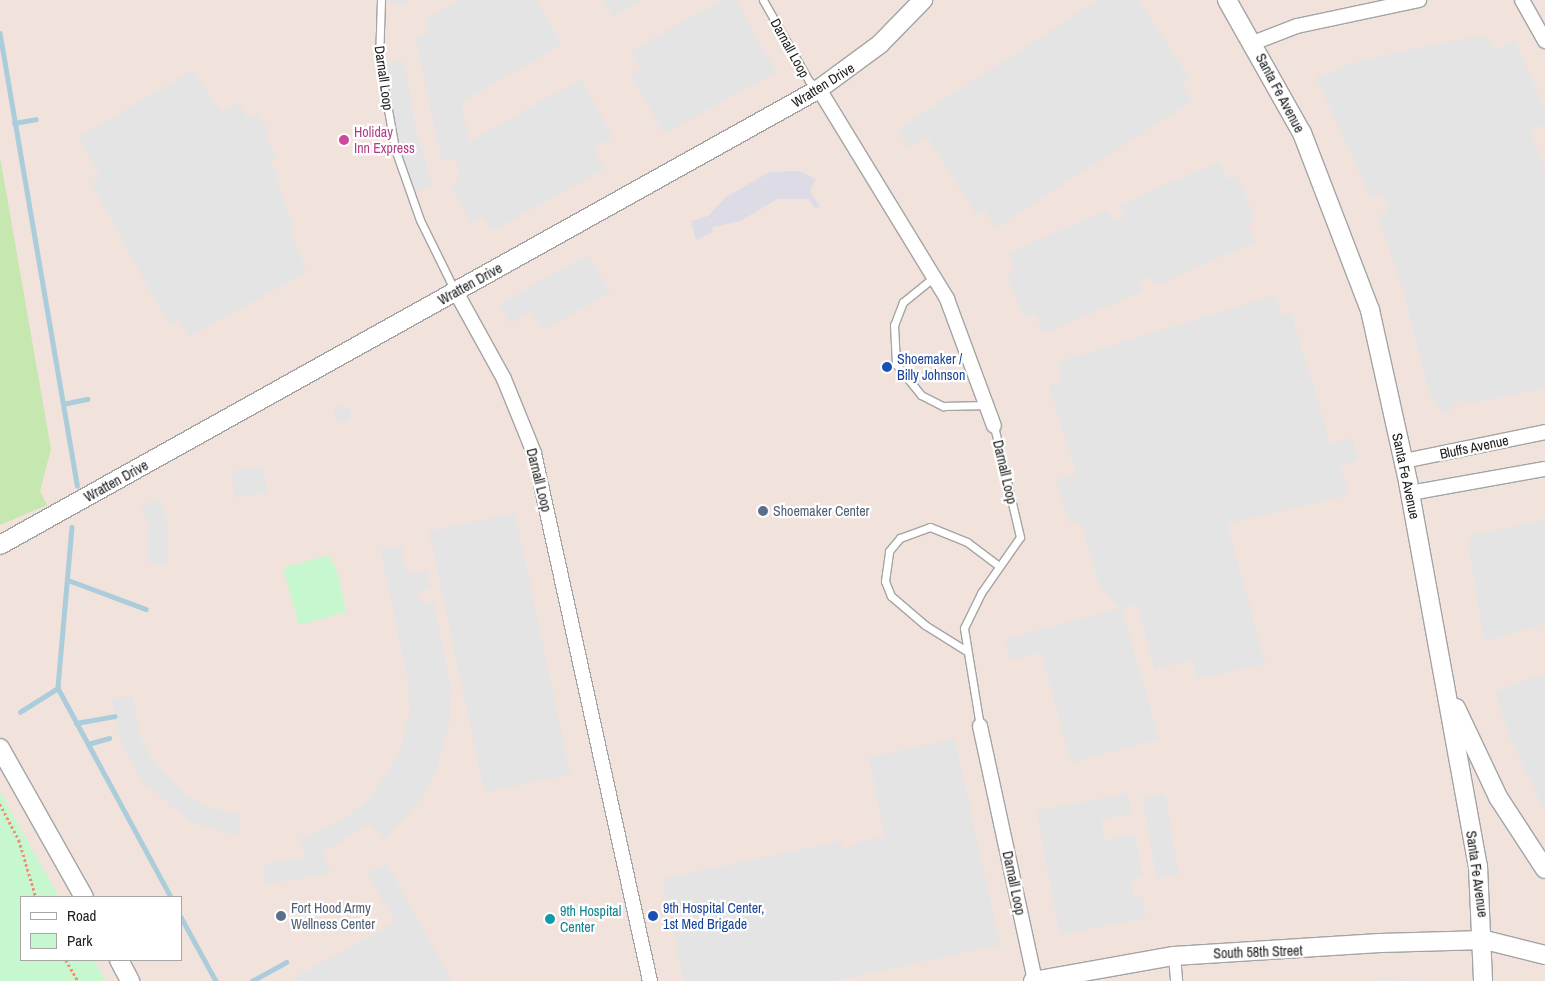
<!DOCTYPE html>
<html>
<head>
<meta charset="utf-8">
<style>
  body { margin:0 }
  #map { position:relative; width:1545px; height:981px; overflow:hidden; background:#f0eee7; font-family:"Archivo Narrow",sans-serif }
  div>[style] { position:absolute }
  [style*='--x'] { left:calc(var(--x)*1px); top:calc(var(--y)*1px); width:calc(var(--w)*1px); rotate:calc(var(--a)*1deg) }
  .military>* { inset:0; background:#f1e3db }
  .grass>* { inset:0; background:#c6e7b0 }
  .park>* { inset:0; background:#c7f7cf }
  .parking>* { inset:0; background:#e4e4e4; transform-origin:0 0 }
  .round { border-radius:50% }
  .plaza>* { inset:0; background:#dcdbe6 }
  .stream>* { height:4.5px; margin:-2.25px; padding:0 2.25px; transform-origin:2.25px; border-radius:2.25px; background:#aaccdb }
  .path>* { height:2.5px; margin-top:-1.25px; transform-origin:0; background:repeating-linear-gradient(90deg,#f48d74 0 2.5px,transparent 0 5px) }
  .roads { filter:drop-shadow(1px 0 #a4a4a4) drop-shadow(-1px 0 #a4a4a4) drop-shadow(0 1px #a4a4a4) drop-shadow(0 -1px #a4a4a4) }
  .service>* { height:7px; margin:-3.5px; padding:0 3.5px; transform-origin:3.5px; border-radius:3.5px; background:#fff }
  .pedestrian>* { height:11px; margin:-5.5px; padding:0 5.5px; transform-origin:5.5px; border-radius:5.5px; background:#fff }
  .minor>* { height:14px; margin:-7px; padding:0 7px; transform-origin:7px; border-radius:7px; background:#fff }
  .tertiary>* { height:18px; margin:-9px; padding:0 9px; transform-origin:9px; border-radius:9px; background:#fff }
  .dots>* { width:14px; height:14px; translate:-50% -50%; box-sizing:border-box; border:2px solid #fff; border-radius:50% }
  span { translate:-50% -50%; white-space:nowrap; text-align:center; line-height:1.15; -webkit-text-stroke:4.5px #fff; paint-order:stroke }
  .street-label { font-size:14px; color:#202020 }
  .hotel-label { font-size:14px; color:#b23c85 }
  .left { translate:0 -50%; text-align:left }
  .transit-label { font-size:14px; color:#164399 }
  .service-label { font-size:14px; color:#4e5e75 }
  .culture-label { font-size:14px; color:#0d838f }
  .legend { position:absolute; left:20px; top:896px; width:162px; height:65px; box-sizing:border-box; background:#fff; border:1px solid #a6a6a6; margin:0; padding:6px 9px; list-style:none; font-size:15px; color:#202020 }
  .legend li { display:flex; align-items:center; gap:10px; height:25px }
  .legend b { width:25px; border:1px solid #a6a6a6 }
</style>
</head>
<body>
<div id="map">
  <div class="military">
    <div style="clip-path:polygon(evenodd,0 0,1545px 0,1545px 981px,0 981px,0 0,21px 897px,181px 897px,181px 960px,21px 960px,21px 897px)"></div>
  </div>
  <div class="grass">
    <div style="clip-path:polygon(0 157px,51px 449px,40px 491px,47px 505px,0 525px)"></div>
  </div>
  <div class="park">
    <div style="clip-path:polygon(329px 555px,338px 574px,346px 612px,299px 625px,283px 568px)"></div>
    <div style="clip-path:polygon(0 792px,59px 897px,21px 897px,21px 960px,94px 960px,106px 981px,0 981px)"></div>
  </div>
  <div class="parking">
    <div style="clip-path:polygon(381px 0,407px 0,406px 6px)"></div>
    <div style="clip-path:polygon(460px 0,537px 0,562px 45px,461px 102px,469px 142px,581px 79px,613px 137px,594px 148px,605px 169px,492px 231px,483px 217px,472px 224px,450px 185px,460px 178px,455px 159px,442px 161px,415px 37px,429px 34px,425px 20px)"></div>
    <div style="clip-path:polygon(603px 0,642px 0,613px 17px)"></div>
    <div style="clip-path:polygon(722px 0,736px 0,776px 72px,664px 134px,631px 75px,641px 70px,630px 51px)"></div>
    <div style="clip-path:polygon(1098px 0,1139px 0,1189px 79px,1181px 85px,1192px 101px,996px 228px,985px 210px,977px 216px,927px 136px,909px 148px,897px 130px)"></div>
    <div style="clip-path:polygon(1476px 36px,1487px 39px,1496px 50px,1515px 40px,1545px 110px,1545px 124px,1531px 130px,1545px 170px,1545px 388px,1472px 403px,1459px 400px,1445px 416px,1429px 393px,1403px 290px,1378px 216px,1389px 210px,1382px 194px,1371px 198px,1316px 77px,1363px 60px)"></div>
    <div style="clip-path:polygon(404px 60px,416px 130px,433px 186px,410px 194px,395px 149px,380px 64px)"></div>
    <div style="clip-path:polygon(192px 71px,221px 111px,238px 102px,248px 119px,258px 113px,269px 131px,264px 134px,277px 157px,271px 161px,280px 178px,276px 181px,294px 226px,289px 229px,307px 272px,189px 337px,179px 320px,169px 325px,91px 183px,101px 177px,78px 137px)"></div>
    <div style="clip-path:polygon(1220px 161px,1228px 180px,1237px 176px,1256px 220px,1248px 224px,1255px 242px,1155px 286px,1151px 277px,1139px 281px,1143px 291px,1043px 334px,1035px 315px,1025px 319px,1006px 275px,1015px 270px,1008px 253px,1107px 210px,1113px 221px,1124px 216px,1119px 205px)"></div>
    <div style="clip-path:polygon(588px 255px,611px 293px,542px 330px,531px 312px,510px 324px,499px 304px)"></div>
    <div style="clip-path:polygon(1275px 295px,1281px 315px,1291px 312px,1331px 444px,1352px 438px,1359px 459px,1340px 466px,1349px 495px,1227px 524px,1266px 664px,1197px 679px,1192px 660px,1155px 670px,1137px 604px,1122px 608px,1159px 739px,1071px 763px,1041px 652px,1011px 661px,1005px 639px,1120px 608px,1099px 585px,1080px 521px,1070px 524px,1056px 480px,1076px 474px,1049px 385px,1063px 381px,1057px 362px)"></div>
    <div class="round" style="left:333px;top:405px;width:18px;height:18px"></div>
    <div style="left:263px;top:466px;width:27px;height:33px;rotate:80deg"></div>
    <div style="clip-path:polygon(160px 498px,168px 526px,168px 566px,148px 563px,147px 523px,141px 506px)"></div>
    <div style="left:515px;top:513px;width:267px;height:88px;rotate:78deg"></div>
    <div style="clip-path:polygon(1545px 520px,1545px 624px,1484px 642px,1468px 541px,1475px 534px)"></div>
    <div style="clip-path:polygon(401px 545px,407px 574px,427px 570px,431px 588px,418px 592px,422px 604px,434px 602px,451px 687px,449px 726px,436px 771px,420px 801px,385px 839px,370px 824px,323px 852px,331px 873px,265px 885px,263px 864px,305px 858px,300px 838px,345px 819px,369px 798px,398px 755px,410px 712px,407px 676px,380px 550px)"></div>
    <div style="clip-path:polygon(1545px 673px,1545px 811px,1510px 738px,1495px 692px)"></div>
    <div style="clip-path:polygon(133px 697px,139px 734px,150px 756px,187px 795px,211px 808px,242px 815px,237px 836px,191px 822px,143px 782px,122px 746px,111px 698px)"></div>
    <div style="clip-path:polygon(955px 739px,1000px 945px,834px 981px,684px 981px,662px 879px,841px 841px,843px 852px,858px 842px,884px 837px,869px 757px)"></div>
    <div style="clip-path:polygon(1128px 793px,1132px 813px,1101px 820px,1105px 840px,1135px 834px,1143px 876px,1131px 879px,1135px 898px,1143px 897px,1146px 918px,1060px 935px,1036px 811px)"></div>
    <div style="left:1165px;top:794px;width:82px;height:23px;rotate:80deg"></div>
    <div style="clip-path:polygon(386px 863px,452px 981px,289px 981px,395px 922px,367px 873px)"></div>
    <div style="clip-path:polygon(1377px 978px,1429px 980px,1429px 981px,1377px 981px)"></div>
  </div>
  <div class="plaza">
    <div style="clip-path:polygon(799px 171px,816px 179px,810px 191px,820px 207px,815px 208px,809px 199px,777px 199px,741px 221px,712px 227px,713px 232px,696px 240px,691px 221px,708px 216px,726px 197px,769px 172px)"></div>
  </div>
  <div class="stream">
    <div style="--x:0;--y:33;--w:459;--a:80.3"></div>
    <div style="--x:14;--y:123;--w:22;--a:-10"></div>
    <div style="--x:63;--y:404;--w:25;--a:-12"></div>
    <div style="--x:72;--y:527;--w:162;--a:95"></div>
    <div style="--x:58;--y:688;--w:238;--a:61.6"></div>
    <div style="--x:68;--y:580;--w:83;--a:20.4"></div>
    <div style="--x:20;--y:712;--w:45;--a:-32.3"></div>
    <div style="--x:76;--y:723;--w:39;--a:-10"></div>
    <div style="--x:88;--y:744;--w:22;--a:-16"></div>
    <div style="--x:181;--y:917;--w:73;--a:61.3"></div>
    <div style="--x:252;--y:981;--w:39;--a:-29"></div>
  </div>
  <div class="path">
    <div style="--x:0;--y:804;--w:41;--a:62.2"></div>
    <div style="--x:19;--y:840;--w:59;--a:73.4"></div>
    <div style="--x:66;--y:960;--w:24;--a:60"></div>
  </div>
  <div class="roads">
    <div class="service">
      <div style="--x:381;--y:0;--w:59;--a:91.9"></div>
      <div style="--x:379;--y:59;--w:91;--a:79.9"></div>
      <div style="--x:395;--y:149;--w:75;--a:70.6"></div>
      <div style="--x:420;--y:220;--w:79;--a:63.8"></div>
      <div style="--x:763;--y:0;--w:93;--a:60.4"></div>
      <div style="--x:809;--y:81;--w:10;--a:37"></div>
      <div style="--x:934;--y:277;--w:40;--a:141"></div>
      <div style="--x:903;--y:302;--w:25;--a:111"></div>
      <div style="--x:894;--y:325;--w:39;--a:87"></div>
      <div style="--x:896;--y:364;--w:40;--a:51"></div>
      <div style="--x:921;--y:395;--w:25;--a:27"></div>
      <div style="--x:943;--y:406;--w:44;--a:-1.3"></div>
      <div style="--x:965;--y:650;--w:47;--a:-148"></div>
      <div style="--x:925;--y:625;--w:45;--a:-139.5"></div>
      <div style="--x:891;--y:596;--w:16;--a:-112"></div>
      <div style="--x:885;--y:581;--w:30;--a:-82"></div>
      <div style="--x:889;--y:551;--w:17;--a:-50"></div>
      <div style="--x:900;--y:538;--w:32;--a:-20"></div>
      <div style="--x:930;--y:527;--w:40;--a:22"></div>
      <div style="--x:967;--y:542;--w:40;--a:37"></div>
      <div style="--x:980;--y:726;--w:99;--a:-99.3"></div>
      <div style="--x:964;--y:628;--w:39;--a:-64"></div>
      <div style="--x:981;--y:593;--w:68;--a:-55.1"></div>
      <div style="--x:1020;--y:537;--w:114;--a:-103.2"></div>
    </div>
    <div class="pedestrian">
      <div style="--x:1174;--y:956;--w:25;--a:85"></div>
    </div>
    <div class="minor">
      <div style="--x:1522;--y:0;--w:47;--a:60.7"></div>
      <div style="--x:1253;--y:43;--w:47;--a:-21.1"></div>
      <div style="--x:1297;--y:26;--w:125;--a:-12"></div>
      <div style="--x:819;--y:89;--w:246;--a:58.6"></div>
      <div style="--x:947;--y:299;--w:135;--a:69.7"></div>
      <div style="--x:456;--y:292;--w:99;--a:61.1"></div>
      <div style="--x:504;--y:379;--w:80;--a:67.9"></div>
      <div style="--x:534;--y:453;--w:541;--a:77.61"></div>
      <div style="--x:1404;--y:461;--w:144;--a:-11.6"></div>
      <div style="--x:1410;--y:493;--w:137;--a:-10.1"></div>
      <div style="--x:980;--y:726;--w:260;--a:77.8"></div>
    </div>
    <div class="tertiary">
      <div style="--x:1227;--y:0;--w:153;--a:60.6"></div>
      <div style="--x:1302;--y:133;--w:190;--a:69"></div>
      <div style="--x:1370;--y:310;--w:176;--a:77.5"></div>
      <div style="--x:1408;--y:482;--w:390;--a:79.7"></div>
      <div style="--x:1478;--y:866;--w:115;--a:87.5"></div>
      <div style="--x:0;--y:545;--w:937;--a:-29.11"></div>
      <div style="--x:819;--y:89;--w:76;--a:-36.4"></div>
      <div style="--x:880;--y:44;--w:62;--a:-45.7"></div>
      <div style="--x:1456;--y:708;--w:98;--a:64.7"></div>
      <div style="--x:1498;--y:797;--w:86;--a:56.9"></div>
      <div style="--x:0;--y:748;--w:171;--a:60.6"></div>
      <div style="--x:119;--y:960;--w:24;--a:62"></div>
      <div style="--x:1033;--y:981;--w:143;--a:-10.1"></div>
      <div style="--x:1174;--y:956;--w:206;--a:-3.6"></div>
      <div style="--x:1380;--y:943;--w:105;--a:-1.6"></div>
      <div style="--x:1485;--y:940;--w:62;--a:14"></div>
    </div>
  </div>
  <div class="dots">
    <div style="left:344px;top:140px;background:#d1479c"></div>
    <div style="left:887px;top:367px;background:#1a4fb4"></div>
    <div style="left:763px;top:511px;background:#5c6f8a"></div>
    <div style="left:281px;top:916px;background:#5c6f8a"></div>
    <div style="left:653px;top:916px;background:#1a4fb4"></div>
    <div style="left:550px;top:919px;background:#0f9aa8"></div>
  </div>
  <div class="street-label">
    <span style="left:790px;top:48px;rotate:61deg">Darnall Loop</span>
    <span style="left:384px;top:78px;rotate:82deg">Darnall Loop</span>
    <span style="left:823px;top:85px;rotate:-32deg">Wratten Drive</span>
    <span style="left:1280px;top:93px;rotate:62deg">Santa Fe Avenue</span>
    <span style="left:470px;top:284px;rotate:-29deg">Wratten Drive</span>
    <span style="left:1474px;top:447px;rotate:-12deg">Bluffs Avenue</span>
    <span style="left:1005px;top:472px;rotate:77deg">Darnall Loop</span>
    <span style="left:1406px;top:476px;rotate:78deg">Santa Fe Avenue</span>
    <span style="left:539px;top:480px;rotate:76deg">Darnall Loop</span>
    <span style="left:116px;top:481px;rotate:-29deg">Wratten Drive</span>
    <span style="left:1477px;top:874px;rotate:82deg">Santa Fe Avenue</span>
    <span style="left:1014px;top:883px;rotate:78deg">Darnall Loop</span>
    <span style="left:1258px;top:952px;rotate:-2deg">South 58th Street</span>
  </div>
  <div class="hotel-label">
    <span class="left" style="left:354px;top:140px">Holiday<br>Inn Express</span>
  </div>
  <div class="transit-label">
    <span class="left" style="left:897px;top:367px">Shoemaker /<br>Billy Johnson</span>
    <span class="left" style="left:663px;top:916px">9th Hospital Center,<br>1st Med Brigade</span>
  </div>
  <div class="service-label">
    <span class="left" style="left:773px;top:511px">Shoemaker Center</span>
    <span class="left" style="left:291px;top:916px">Fort Hood Army<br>Wellness Center</span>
  </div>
  <div class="culture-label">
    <span class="left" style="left:560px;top:919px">9th Hospital<br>Center</span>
  </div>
  <ul class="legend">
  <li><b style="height:6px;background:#fff"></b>Road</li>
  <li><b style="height:14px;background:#c7f7cf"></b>Park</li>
  </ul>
</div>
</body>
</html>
